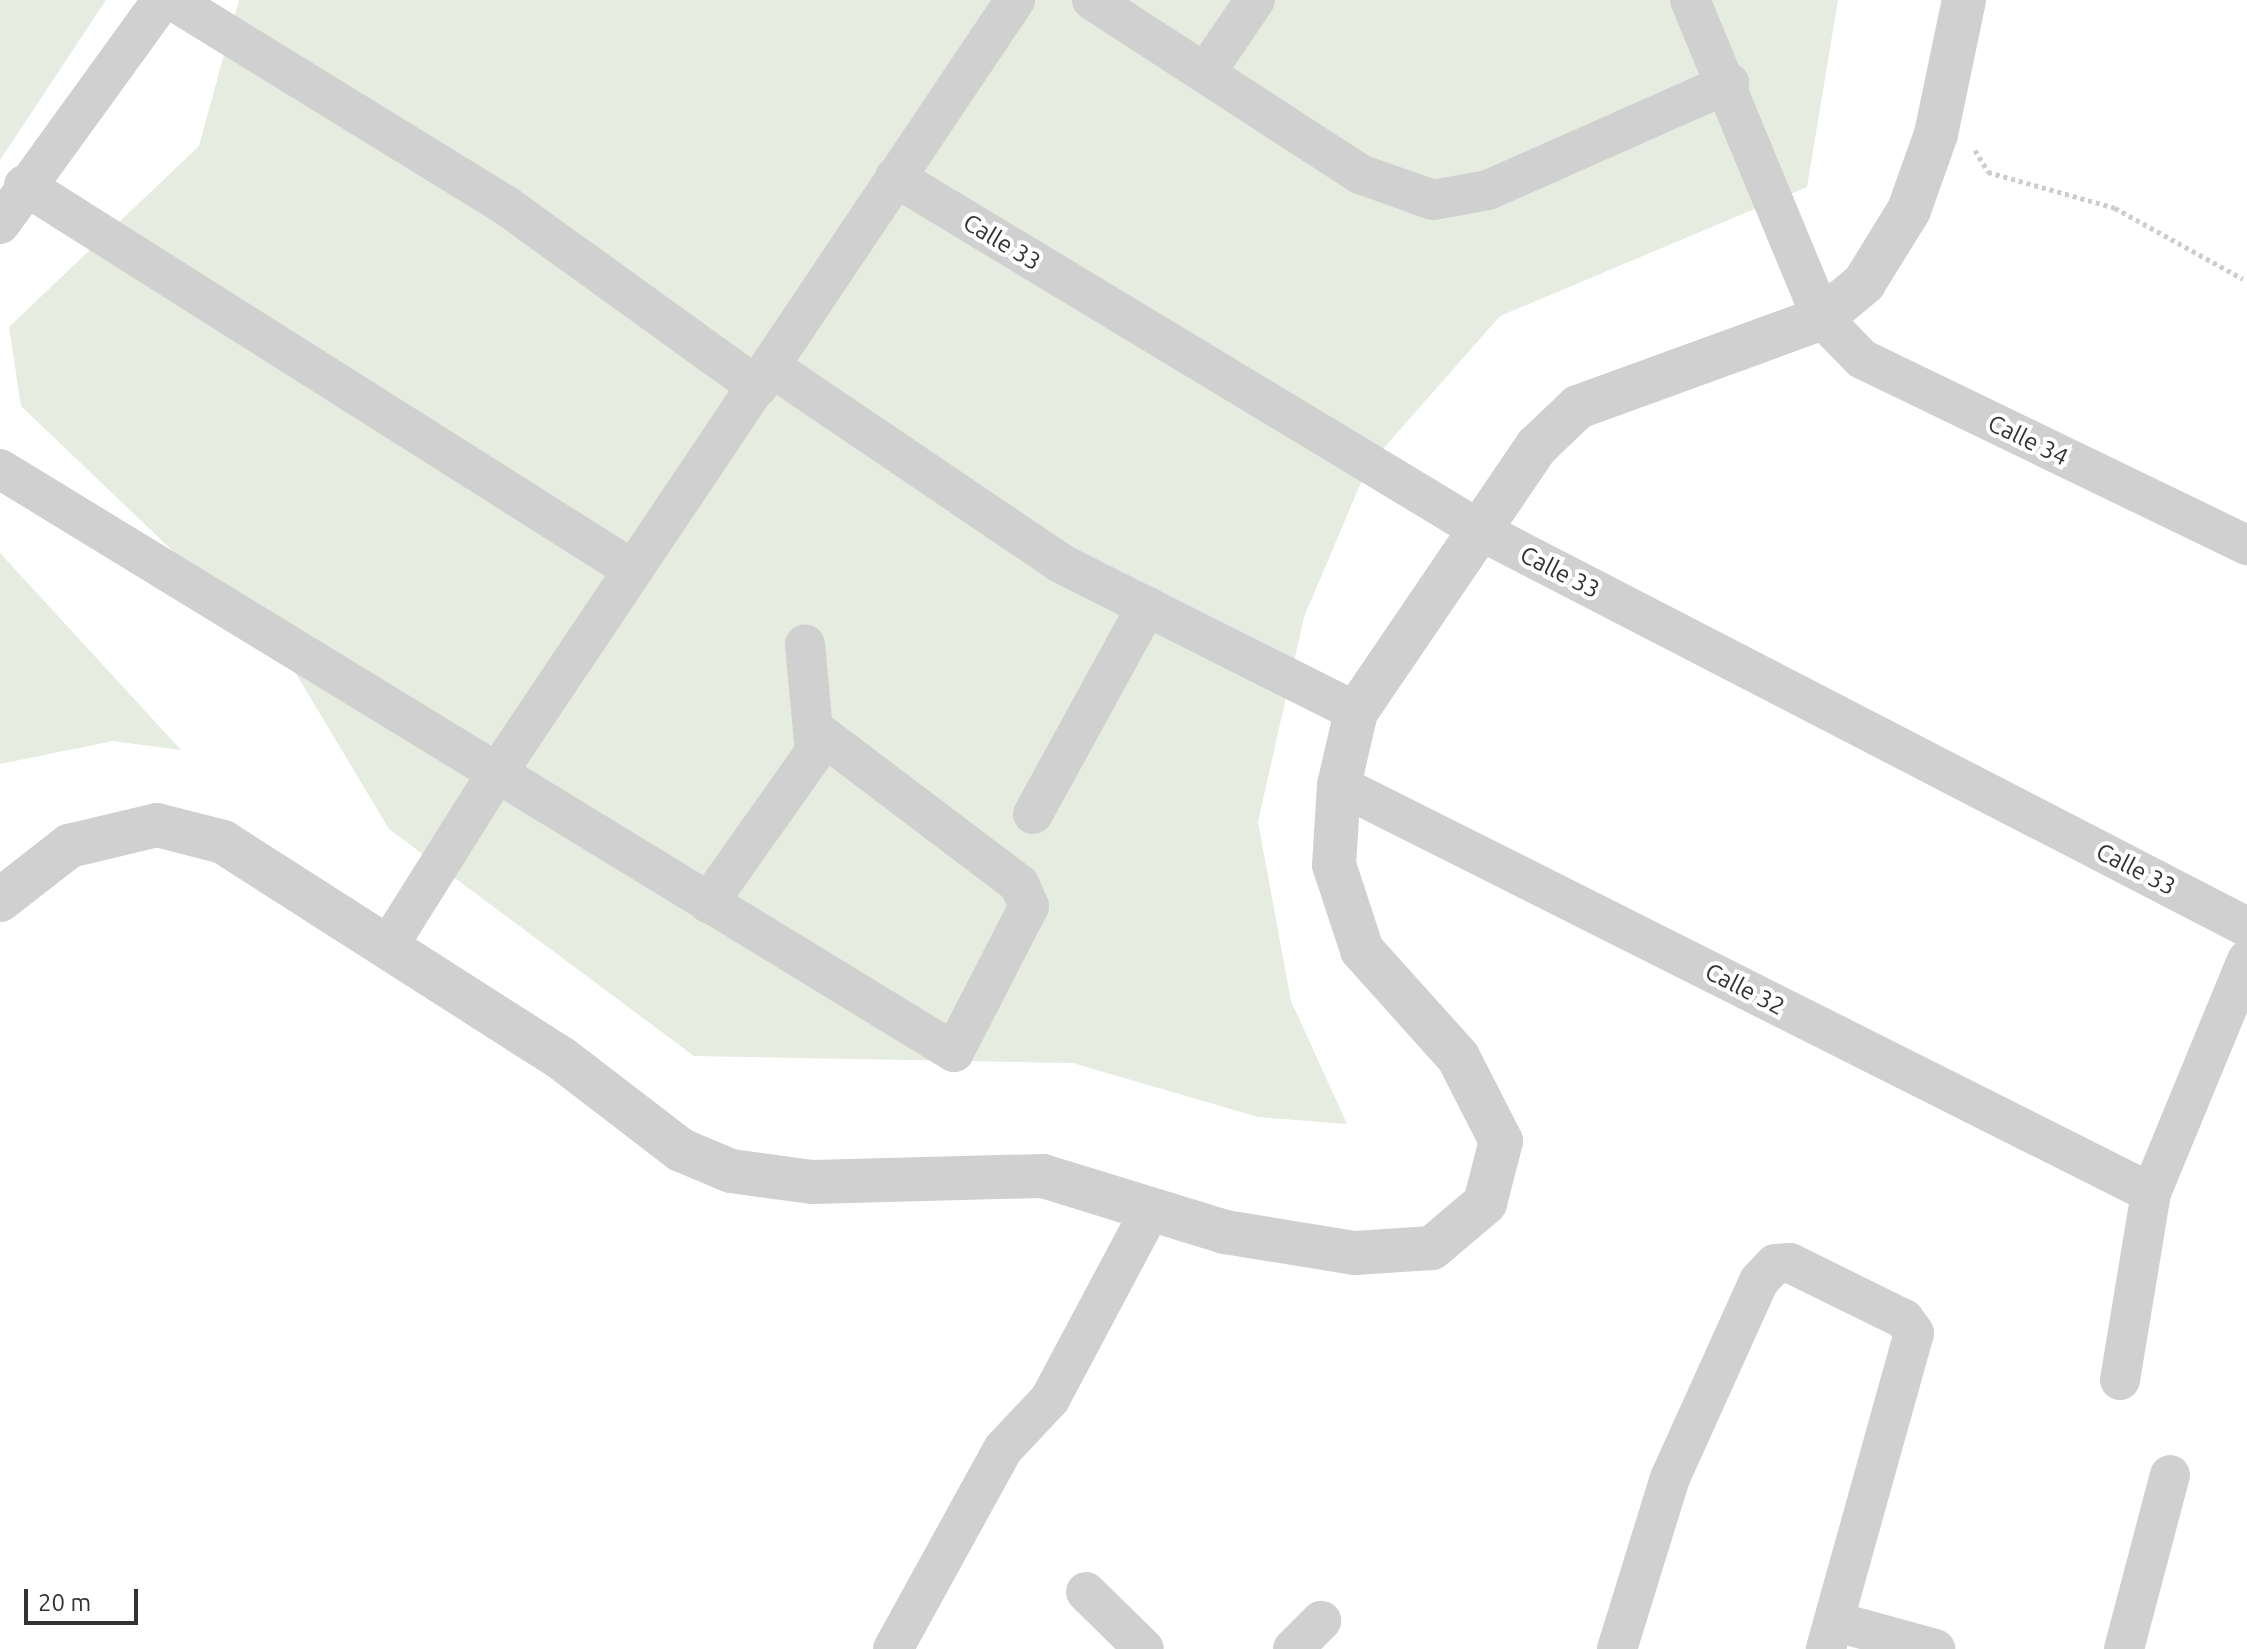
<!DOCTYPE html>
<html>
<head>
<meta charset="utf-8">
<style>
  body { margin:0 }
  #map { position:relative; width:2247px; height:1649px; overflow:hidden; background:#fff; font-family:Ubuntu,sans-serif }
  div>[style] { position:absolute }
  [style*='--x'] { left:calc(var(--x)*1px); top:calc(var(--y)*1px); width:calc(var(--w)*1px); rotate:calc(var(--a)*1deg) }
  .green>* { inset:0; background:#e6ecdf }
  .path>* { height:5px; margin-top:-2.5px; transform-origin:0; background:repeating-linear-gradient(90deg,#cdcdcd 0 4px,transparent 0 8px) }
  .minor>* { height:40px; margin:-20px; padding:0 20px; transform-origin:20px; border-radius:20px; background:#d0d0d0 }
  .tertiary>* { height:44px; margin:-22px; padding:0 22px; transform-origin:22px; border-radius:22px; background:#d0d0d0 }
  span { translate:-50% -50%; white-space:nowrap; text-align:center; line-height:1.15; -webkit-text-stroke:8px #fff; paint-order:stroke }
  .street-label { font-size:24px; color:#333 }
  .scale { position:absolute; left:24px; top:1589px; width:114px; height:36px; box-sizing:border-box; border:4px solid #333; border-top:0; padding-left:10px; font-size:24px; line-height:28px; white-space:nowrap; color:#333; -webkit-text-stroke:6px #fff; paint-order:stroke }
</style>
</head>
<body>
<div id="map">
  <div class="green">
    <div style="clip-path:polygon(0 0,106px 0,0 160px)"></div>
    <div style="clip-path:polygon(239px 0,1838px 0,1807px 187px,1500px 316px,1368px 466px,1304px 617px,1258px 822px,1291px 1001px,1347px 1124px,1258px 1117px,1073px 1063px,694px 1056px,389px 829px,289px 662px,21px 406px,9px 327px,199px 146px)"></div>
    <div style="clip-path:polygon(0 553px,181px 750px,113px 741px,0 764px)"></div>
  </div>
  <div class="path">
    <div style="--x:1975;--y:150;--w:26;--a:59"></div>
    <div style="--x:1988;--y:172;--w:132;--a:15.8"></div>
    <div style="--x:2115;--y:208;--w:146;--a:29"></div>
  </div>
  <div class="minor">
    <div style="--x:172;--y:0;--w:395;--a:31.6"></div>
    <div style="--x:508;--y:207;--w:308;--a:35.8"></div>
    <div style="--x:1092;--y:0;--w:320;--a:33"></div>
    <div style="--x:1360;--y:174;--w:77;--a:19.6"></div>
    <div style="--x:1433;--y:200;--w:56;--a:-10.3"></div>
    <div style="--x:1488;--y:190;--w:264;--a:-23.9"></div>
    <div style="--x:1690;--y:0;--w:344;--a:67.5"></div>
    <div style="--x:1822;--y:318;--w:57;--a:45.7"></div>
    <div style="--x:1862;--y:359;--w:428;--a:25.8"></div>
    <div style="--x:1206;--y:72;--w:87;--a:-55.8"></div>
    <div style="--x:895;--y:177;--w:687;--a:31.12"></div>
    <div style="--x:1483;--y:532;--w:860;--a:27.34"></div>
    <div style="--x:24;--y:185;--w:720;--a:32.3"></div>
    <div style="--x:0;--y:224;--w:276;--a:-54.1"></div>
    <div style="--x:771;--y:367;--w:349;--a:34.1"></div>
    <div style="--x:1060;--y:563;--w:331;--a:26.7"></div>
    <div style="--x:0;--y:469;--w:1118;--a:31.43"></div>
    <div style="--x:954;--y:1052;--w:164;--a:-62.8"></div>
    <div style="--x:1029;--y:906;--w:24;--a:-114"></div>
    <div style="--x:1019;--y:884;--w:258;--a:-142.9"></div>
    <div style="--x:1339;--y:785;--w:909;--a:26.68"></div>
    <div style="--x:1033;--y:814;--w:237;--a:-61.3"></div>
    <div style="--x:708;--y:903;--w:185;--a:-54.7"></div>
    <div style="--x:815;--y:752;--w:108;--a:-95.3"></div>
    <div style="--x:387;--y:948;--w:203;--a:-57.9"></div>
    <div style="--x:495;--y:776;--w:934;--a:-56.17"></div>
    <div style="--x:2120;--y:1380;--w:190;--a:-80.6"></div>
    <div style="--x:2151;--y:1193;--w:252;--a:-67.6"></div>
    <div style="--x:1086;--y:1592;--w:81;--a:44.5"></div>
    <div style="--x:1837;--y:1622;--w:102;--a:15.4"></div>
    <div style="--x:893;--y:1649;--w:228;--a:-61.2"></div>
    <div style="--x:1003;--y:1449;--w:69;--a:-46.8"></div>
    <div style="--x:1050;--y:1399;--w:215;--a:-62"></div>
    <div style="--x:1293;--y:1649;--w:40;--a:-45"></div>
    <div style="--x:1617;--y:1649;--w:179;--a:-72.8"></div>
    <div style="--x:1670;--y:1478;--w:216;--a:-65.7"></div>
    <div style="--x:1759;--y:1281;--w:23;--a:-47"></div>
    <div style="--x:1775;--y:1264;--w:15;--a:-4"></div>
    <div style="--x:1790;--y:1263;--w:127;--a:26.2"></div>
    <div style="--x:1904;--y:1319;--w:17;--a:54"></div>
    <div style="--x:1914;--y:1333;--w:328;--a:105.6"></div>
    <div style="--x:2124;--y:1649;--w:180;--a:-75.2"></div>
  </div>
  <div class="tertiary">
    <div style="--x:0;--y:900;--w:88;--a:-38"></div>
    <div style="--x:69;--y:846;--w:90;--a:-13.4"></div>
    <div style="--x:157;--y:825;--w:68;--a:14.4"></div>
    <div style="--x:223;--y:842;--w:401;--a:32.6"></div>
    <div style="--x:561;--y:1058;--w:151;--a:37.5"></div>
    <div style="--x:681;--y:1150;--w:54;--a:22.8"></div>
    <div style="--x:731;--y:1171;--w:82;--a:7.7"></div>
    <div style="--x:812;--y:1182;--w:231;--a:-1.5"></div>
    <div style="--x:1043;--y:1176;--w:190;--a:17.1"></div>
    <div style="--x:1225;--y:1232;--w:132;--a:9.2"></div>
    <div style="--x:1355;--y:1253;--w:77;--a:-3.7"></div>
    <div style="--x:1432;--y:1248;--w:70;--a:-40.3"></div>
    <div style="--x:1485;--y:1203;--w:64;--a:-75.5"></div>
    <div style="--x:1501;--y:1141;--w:94;--a:-117.1"></div>
    <div style="--x:1458;--y:1057;--w:144;--a:-131.9"></div>
    <div style="--x:1362;--y:950;--w:89;--a:-108.2"></div>
    <div style="--x:1334;--y:865;--w:80;--a:-86.4"></div>
    <div style="--x:1339;--y:785;--w:75;--a:-76.9"></div>
    <div style="--x:1356;--y:712;--w:322;--a:-55.8"></div>
    <div style="--x:1537;--y:446;--w:57;--a:-43.6"></div>
    <div style="--x:1578;--y:407;--w:260;--a:-20"></div>
    <div style="--x:1822;--y:318;--w:55;--a:-39.8"></div>
    <div style="--x:1864;--y:283;--w:86;--a:-58.3"></div>
    <div style="--x:1909;--y:210;--w:81;--a:-70.4"></div>
    <div style="--x:1936;--y:134;--w:137;--a:-78.2"></div>
  </div>
  <div class="street-label">
    <span style="left:1002px;top:242px;rotate:31deg">Calle 33</span>
    <span style="left:2028px;top:440px;rotate:26deg">Calle 34</span>
    <span style="left:1560px;top:572px;rotate:27deg">Calle 33</span>
    <span style="left:2136px;top:869px;rotate:27deg">Calle 33</span>
    <span style="left:1745px;top:989px;rotate:27deg">Calle 32</span>
  </div>
  <div class="scale">20 m</div>
</div>
</body>
</html>
